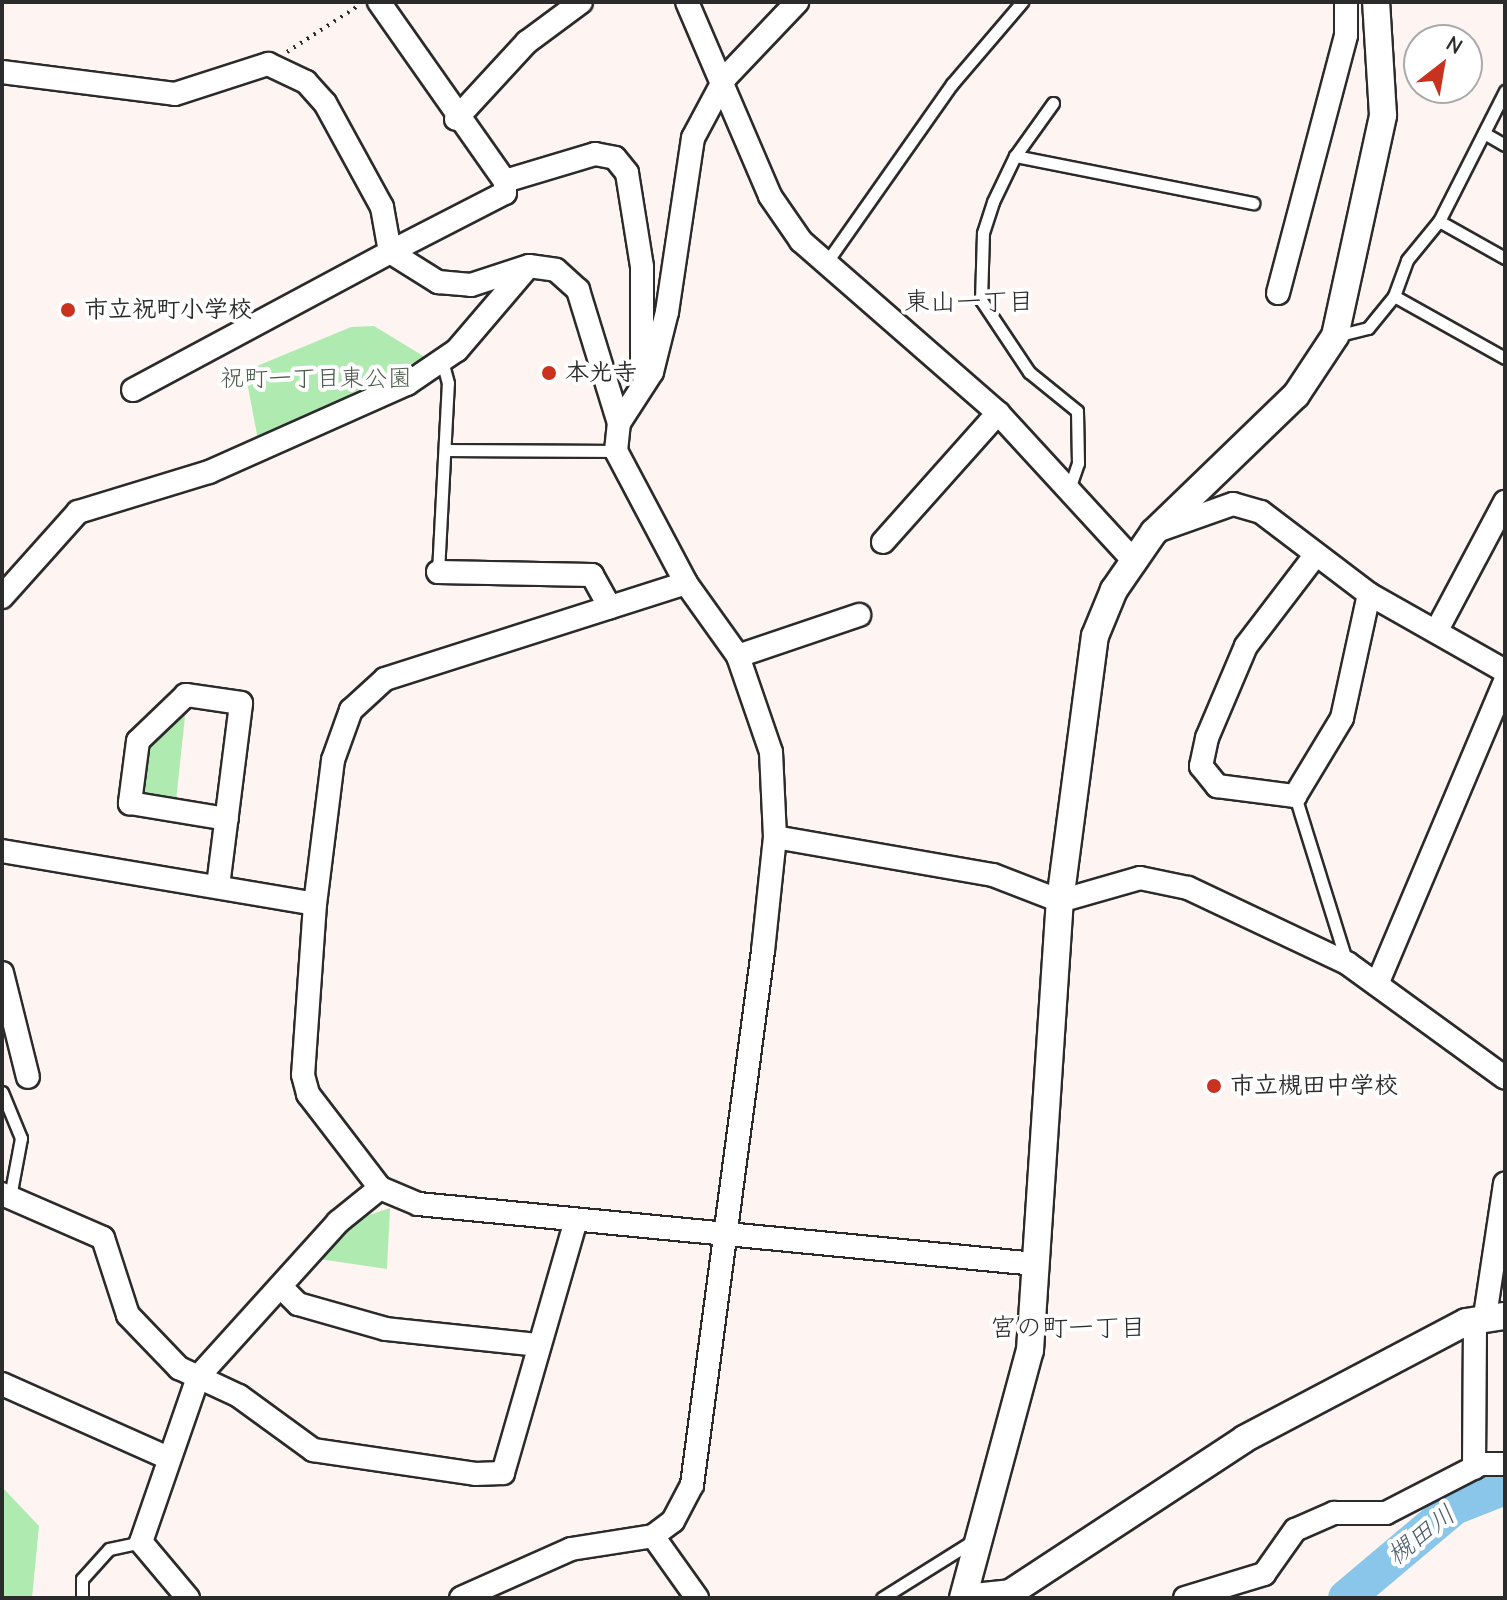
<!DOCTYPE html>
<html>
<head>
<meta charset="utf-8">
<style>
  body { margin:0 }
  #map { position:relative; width:1507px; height:1600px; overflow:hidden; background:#fef4f2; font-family:"Comic Neue","Klee One",sans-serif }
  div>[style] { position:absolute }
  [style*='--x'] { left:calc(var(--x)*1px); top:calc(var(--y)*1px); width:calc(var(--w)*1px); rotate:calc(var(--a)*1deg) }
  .green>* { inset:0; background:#afebb1 }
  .river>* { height:36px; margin:-18px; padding:0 18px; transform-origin:18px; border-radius:18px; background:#8ac6ea }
  .path>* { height:4px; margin-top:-2px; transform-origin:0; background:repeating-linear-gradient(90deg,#2b2b2b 0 2px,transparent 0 8px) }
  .roads { filter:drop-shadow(2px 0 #2b2b2b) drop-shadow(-2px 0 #2b2b2b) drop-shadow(0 2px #2b2b2b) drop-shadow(0 -2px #2b2b2b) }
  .service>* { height:11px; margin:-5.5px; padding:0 5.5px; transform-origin:5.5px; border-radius:5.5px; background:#fff }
  .minor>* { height:22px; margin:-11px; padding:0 11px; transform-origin:11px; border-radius:11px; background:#fff }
  .tertiary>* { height:26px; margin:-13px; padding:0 13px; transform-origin:13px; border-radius:13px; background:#fff }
  .dots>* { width:22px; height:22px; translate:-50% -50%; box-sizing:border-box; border:4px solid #fff; border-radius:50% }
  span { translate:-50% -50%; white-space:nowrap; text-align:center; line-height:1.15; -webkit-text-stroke:8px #fff; paint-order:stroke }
  .poi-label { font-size:24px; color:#2b2b2b; font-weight:700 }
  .left { translate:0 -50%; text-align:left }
  .park-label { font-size:24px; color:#4c5b4c }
  .neighbourhood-label { font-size:26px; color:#2b2b2b }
  .water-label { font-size:26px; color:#485a64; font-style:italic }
  .frame { position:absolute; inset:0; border:4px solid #2b2b2b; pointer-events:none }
  .north { position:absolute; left:1403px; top:24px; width:80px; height:80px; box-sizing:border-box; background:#fff; border:2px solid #aaa; border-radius:50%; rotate:31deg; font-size:22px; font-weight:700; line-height:32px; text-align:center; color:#2b2b2b }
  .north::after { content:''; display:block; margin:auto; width:28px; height:36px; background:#c8321e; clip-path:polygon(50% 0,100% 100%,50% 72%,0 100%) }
</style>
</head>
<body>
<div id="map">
  <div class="green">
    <div style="clip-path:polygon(374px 326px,425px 357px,258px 440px,245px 371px,351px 327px)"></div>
    <div style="clip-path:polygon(186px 707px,176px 801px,144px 795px,146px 742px)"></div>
    <div style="clip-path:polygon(390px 1208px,387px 1269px,319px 1259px,357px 1219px)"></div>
    <div style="clip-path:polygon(2px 1487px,39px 1526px,32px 1598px,2px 1598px)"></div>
  </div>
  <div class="river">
    <div style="--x:1346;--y:1598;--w:141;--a:-40.1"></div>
    <div style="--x:1454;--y:1507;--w:55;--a:-21.4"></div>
  </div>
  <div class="path">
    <div style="--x:287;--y:52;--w:88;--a:-33"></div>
  </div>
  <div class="roads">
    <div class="service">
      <div style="--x:1053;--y:103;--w:65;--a:125.6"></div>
      <div style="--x:1015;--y:156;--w:51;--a:115.6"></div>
      <div style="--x:993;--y:202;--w:33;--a:108"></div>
      <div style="--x:983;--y:233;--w:67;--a:91.7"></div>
      <div style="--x:981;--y:300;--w:87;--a:56.3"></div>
      <div style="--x:1029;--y:372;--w:62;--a:39.1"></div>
      <div style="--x:1077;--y:411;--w:52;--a:88.9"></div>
      <div style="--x:1078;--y:463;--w:28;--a:109"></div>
      <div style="--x:1484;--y:133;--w:24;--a:30"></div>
      <div style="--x:1015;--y:156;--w:243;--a:11.2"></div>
      <div style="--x:1439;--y:221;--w:76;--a:29.3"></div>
      <div style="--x:826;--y:263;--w:219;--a:-54.9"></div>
      <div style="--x:952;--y:84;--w:108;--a:-49.5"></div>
      <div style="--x:1394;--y:296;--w:127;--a:29.2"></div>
      <div style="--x:1336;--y:336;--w:33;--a:-14"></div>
      <div style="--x:1368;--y:328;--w:41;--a:-50.9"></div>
      <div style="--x:1394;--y:296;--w:38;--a:-70"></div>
      <div style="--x:1407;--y:260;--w:50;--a:-50.6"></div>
      <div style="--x:1439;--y:221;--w:146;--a:-63.1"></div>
      <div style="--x:447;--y:450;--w:169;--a:0.3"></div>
      <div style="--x:438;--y:572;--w:189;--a:-87"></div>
      <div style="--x:448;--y:383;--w:24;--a:-105"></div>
      <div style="--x:1295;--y:796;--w:175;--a:72.7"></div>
      <div style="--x:2;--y:1092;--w:50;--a:67.6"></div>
      <div style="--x:21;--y:1138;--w:60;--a:100.6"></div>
      <div style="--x:82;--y:1598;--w:19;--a:-90"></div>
      <div style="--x:82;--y:1579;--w:40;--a:-48"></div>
      <div style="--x:109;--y:1549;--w:33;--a:-12"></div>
      <div style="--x:882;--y:1598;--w:107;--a:-32.1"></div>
    </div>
    <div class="minor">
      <div style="--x:379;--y:2;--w:219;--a:54.9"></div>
      <div style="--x:505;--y:181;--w:94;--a:-16.7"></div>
      <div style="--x:595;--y:154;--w:20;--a:11"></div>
      <div style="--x:615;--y:158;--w:19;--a:51"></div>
      <div style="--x:627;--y:173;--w:95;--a:80.9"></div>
      <div style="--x:642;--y:267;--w:106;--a:90"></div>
      <div style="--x:687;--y:2;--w:211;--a:66.8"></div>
      <div style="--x:770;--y:196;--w:55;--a:55.4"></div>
      <div style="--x:801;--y:241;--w:262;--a:41.1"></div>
      <div style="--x:998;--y:413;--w:201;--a:47.4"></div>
      <div style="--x:2;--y:72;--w:174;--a:7.2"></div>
      <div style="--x:175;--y:94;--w:98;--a:-17.9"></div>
      <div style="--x:268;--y:64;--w:42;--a:25.3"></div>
      <div style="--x:306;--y:82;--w:28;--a:48"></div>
      <div style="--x:325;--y:103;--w:119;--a:61.3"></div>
      <div style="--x:382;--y:207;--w:46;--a:79.9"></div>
      <div style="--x:390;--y:252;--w:129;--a:-27.2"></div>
      <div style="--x:505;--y:193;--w:12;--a:-90"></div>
      <div style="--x:456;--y:119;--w:105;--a:-47.3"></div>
      <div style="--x:527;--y:42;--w:67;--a:-36.5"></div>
      <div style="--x:1278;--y:293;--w:267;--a:-75.2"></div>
      <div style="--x:1346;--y:35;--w:33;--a:-90"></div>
      <div style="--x:133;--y:390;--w:292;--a:-28.2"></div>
      <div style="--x:390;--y:252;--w:57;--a:32"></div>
      <div style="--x:438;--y:282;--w:33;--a:5"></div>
      <div style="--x:471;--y:285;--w:61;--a:-18.1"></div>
      <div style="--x:529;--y:266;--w:27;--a:8"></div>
      <div style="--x:556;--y:270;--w:30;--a:42"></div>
      <div style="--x:578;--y:290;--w:139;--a:72.9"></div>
      <div style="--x:1154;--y:532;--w:84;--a:-19.5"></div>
      <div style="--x:1233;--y:504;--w:29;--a:16"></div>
      <div style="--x:1261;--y:512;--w:136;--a:37.2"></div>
      <div style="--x:1369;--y:594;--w:156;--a:29.5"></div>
      <div style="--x:883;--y:542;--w:173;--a:-48.3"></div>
      <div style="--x:1314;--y:557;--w:112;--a:127.4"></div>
      <div style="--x:1246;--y:646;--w:100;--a:113"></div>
      <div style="--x:1207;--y:738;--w:29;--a:102"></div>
      <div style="--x:1201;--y:766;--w:26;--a:51"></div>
      <div style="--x:1217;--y:786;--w:79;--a:7.3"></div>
      <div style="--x:1295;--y:796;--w:91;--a:-58.9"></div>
      <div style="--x:1342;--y:718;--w:127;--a:-77.7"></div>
      <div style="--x:438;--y:572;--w:154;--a:1.1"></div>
      <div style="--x:592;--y:575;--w:37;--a:61"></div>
      <div style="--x:686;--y:583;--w:316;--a:162.3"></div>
      <div style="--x:385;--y:679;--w:46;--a:137.6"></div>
      <div style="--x:351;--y:710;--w:53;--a:109.8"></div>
      <div style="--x:333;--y:760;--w:145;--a:97.1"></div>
      <div style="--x:315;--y:904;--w:171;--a:94"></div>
      <div style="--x:303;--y:1075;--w:20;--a:75"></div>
      <div style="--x:308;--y:1094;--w:118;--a:52.5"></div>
      <div style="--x:380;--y:1188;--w:41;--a:22.8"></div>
      <div style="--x:418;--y:1204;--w:621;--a:5.55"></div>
      <div style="--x:2;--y:597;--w:114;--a:-48.2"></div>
      <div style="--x:78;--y:512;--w:137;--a:-17"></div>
      <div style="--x:209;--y:472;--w:217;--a:-24"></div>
      <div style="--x:407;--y:384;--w:60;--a:-34.2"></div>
      <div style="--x:457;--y:350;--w:109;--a:-49.5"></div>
      <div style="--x:1438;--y:628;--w:143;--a:-62"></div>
      <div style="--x:738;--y:656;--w:128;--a:-18.7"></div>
      <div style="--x:775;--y:837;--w:221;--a:9.9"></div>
      <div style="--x:993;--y:875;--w:72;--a:21.2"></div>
      <div style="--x:1060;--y:901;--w:83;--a:-16"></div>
      <div style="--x:1140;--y:878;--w:49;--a:11.8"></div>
      <div style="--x:1188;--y:888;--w:176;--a:25.3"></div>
      <div style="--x:1347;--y:963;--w:195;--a:36"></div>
      <div style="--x:2;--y:851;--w:317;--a:9.6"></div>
      <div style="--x:218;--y:886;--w:184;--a:-82.8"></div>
      <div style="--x:241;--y:703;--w:56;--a:-171.7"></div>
      <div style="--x:186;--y:695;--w:66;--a:136.2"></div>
      <div style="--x:138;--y:741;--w:63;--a:97.4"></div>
      <div style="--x:130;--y:803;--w:98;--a:9.4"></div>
      <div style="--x:2;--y:973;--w:107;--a:76"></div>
      <div style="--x:1378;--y:982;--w:326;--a:-67.1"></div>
      <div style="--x:2;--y:1194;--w:110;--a:23.5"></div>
      <div style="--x:103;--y:1238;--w:81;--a:72"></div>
      <div style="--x:128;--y:1315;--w:74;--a:46.1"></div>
      <div style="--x:179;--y:1368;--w:66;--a:25"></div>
      <div style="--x:239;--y:1396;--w:92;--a:36.1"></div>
      <div style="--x:313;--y:1450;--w:164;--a:8.4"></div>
      <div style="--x:475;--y:1474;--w:28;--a:-2"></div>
      <div style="--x:503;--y:1473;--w:263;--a:-73.9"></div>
      <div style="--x:281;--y:1287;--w:24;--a:45"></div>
      <div style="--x:298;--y:1304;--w:91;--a:15.9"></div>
      <div style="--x:386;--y:1329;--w:153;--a:6"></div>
      <div style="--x:1485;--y:1316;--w:134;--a:-81.4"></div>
      <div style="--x:2;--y:1384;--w:182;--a:24"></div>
      <div style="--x:1474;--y:1468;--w:149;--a:-89.6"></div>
      <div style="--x:653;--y:1536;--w:76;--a:54.6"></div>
      <div style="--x:188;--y:1598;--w:73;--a:-130"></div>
      <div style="--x:141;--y:1542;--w:175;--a:-70.9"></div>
      <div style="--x:198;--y:1377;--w:209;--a:-47.9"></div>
      <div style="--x:338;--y:1222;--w:54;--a:-39"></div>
      <div style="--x:461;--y:1598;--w:120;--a:-24"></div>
      <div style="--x:571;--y:1549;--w:83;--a:-9"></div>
      <div style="--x:653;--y:1536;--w:25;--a:-37"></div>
      <div style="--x:673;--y:1521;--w:41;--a:-62.2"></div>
      <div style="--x:692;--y:1485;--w:539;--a:-82.43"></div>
      <div style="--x:763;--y:951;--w:115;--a:-84"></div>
      <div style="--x:775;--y:837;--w:85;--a:-92.7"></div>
      <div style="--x:771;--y:752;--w:102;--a:-109"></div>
      <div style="--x:738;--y:656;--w:90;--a:-125.5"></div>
      <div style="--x:686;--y:583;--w:149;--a:-117.9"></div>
      <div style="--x:616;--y:451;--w:28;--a:-84"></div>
      <div style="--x:619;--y:423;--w:61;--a:-57.1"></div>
      <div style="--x:652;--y:372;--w:62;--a:-76"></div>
      <div style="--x:667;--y:312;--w:176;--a:-81.5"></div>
      <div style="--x:693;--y:138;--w:68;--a:-61.9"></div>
      <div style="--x:725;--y:78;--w:105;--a:-46.5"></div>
      <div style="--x:1185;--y:1598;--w:83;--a:-16.9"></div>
      <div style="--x:1264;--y:1574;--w:54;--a:-54.8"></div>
      <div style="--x:1295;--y:1530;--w:43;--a:-23.6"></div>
      <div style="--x:1334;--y:1513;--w:52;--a:0"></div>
      <div style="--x:1386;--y:1513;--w:107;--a:-27.3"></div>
      <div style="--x:1481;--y:1464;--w:24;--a:0"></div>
    </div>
    <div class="tertiary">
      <div style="--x:963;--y:1598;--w:257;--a:-74.9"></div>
      <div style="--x:1030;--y:1350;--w:450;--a:-86.2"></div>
      <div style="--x:1060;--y:901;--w:267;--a:-82.5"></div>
      <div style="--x:1095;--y:636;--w:50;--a:-67.6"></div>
      <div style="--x:1114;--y:590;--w:70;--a:-55.4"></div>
      <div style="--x:1154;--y:532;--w:197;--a:-44"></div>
      <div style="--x:1296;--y:395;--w:71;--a:-56.5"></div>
      <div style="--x:1335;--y:336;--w:226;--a:-77.7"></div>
      <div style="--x:1383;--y:115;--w:113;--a:-93.5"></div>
      <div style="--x:965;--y:1598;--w:45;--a:-6.3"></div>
      <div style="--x:1010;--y:1593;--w:280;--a:-33.3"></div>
      <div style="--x:1244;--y:1439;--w:251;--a:-27.8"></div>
      <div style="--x:1466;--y:1322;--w:39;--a:-9"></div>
    </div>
  </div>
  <div class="dots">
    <div style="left:68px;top:310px;background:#c8321e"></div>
    <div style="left:549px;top:373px;background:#c8321e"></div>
    <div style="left:1214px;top:1086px;background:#c8321e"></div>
  </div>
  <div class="poi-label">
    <span class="left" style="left:84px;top:310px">市立祝町小学校</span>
    <span class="left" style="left:565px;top:373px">本光寺</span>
    <span class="left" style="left:1230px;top:1086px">市立槻田中学校</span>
  </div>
  <div class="park-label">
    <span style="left:316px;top:379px">祝町一丁目東公園</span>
  </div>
  <div class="neighbourhood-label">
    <span style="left:969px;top:303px">東山一丁目</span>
    <span style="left:1068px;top:1329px">宮の町一丁目</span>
  </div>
  <div class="water-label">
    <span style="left:1422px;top:1536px;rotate:-38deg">槻田川</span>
  </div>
  <div class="frame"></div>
  <div class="north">N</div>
</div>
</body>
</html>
